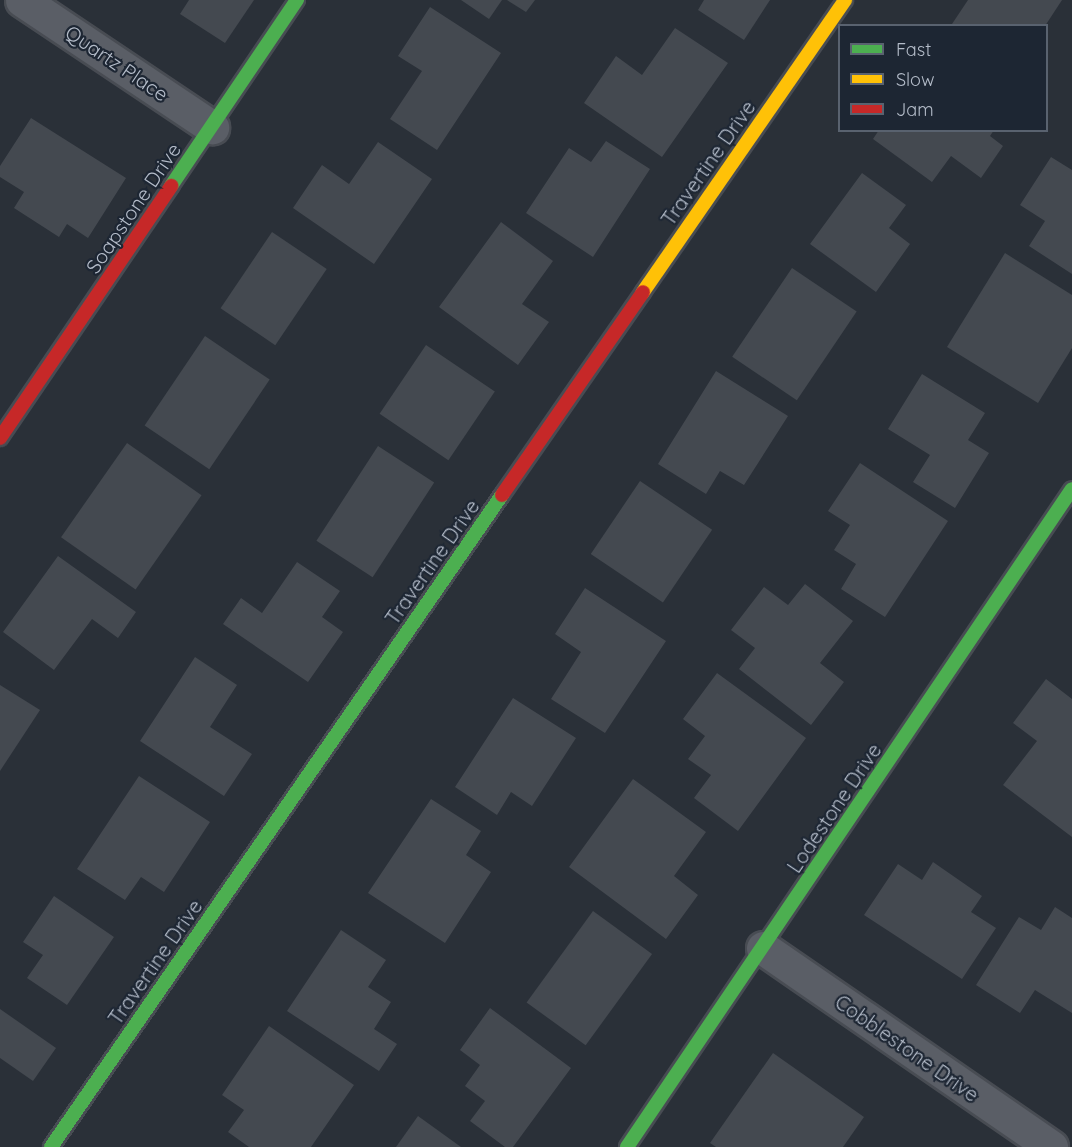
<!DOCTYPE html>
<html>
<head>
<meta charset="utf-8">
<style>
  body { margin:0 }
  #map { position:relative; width:1072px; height:1147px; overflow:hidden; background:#2a3038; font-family:Quicksand,sans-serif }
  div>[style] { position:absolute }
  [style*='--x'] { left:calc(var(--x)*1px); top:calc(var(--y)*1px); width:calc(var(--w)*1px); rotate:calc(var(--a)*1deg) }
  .building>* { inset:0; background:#444950; transform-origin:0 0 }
  .roads { filter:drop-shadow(2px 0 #484c53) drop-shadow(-2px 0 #484c53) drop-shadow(0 2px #484c53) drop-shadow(0 -2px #484c53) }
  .street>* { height:33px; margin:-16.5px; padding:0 16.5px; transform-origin:16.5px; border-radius:16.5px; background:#5a5e66 }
  .fast>* { height:14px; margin:-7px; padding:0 7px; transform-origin:7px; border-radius:7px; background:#4caf50 }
  .slow>* { height:14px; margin:-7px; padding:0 7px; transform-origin:7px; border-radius:7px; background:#ffc107 }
  .jam>* { height:14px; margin:-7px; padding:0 7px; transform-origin:7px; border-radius:7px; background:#c62828 }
  span { translate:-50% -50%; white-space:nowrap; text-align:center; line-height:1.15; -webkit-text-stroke:4.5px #1d2633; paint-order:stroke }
  .street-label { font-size:20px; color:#b4bcc9 }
  .legend { position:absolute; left:838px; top:24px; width:210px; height:108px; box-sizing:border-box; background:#1d2633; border:2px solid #59626f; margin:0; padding:8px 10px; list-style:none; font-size:18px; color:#b4bcc9 }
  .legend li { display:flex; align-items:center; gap:12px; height:30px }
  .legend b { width:30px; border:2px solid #59626f }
</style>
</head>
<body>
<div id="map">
  <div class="building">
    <div style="clip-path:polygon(189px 0,254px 0,225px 43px,180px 14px)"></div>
    <div style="clip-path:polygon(461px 0,502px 0,489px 19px)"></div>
    <div style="clip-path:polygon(507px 0,535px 0,526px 12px)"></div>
    <div style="clip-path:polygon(704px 0,770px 0,744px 40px,698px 10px)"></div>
    <div style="clip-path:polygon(968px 0,1062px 0,1045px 26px,954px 26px,952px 24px)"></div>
    <div style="clip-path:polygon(430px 7px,501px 53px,437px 150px,390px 119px,422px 71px,398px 56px)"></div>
    <div style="clip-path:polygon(675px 28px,728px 63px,662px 157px,584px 103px,616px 56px,642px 75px)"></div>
    <div style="clip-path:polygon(31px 118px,126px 178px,88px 238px,67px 224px,59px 237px,14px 208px,24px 192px,0 177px,0 166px)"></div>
    <div style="clip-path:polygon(879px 130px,994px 130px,990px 136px,1003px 146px,981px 178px,951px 156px,932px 182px,873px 139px)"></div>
    <div style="clip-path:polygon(606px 141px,650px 169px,593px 257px,526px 213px,569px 148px,591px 162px)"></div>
    <div style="clip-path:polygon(378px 142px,432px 179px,374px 264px,293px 208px,322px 165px,349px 184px)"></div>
    <div style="clip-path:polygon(1051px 157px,1072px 170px,1072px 274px,1029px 246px,1045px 221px,1020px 205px)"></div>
    <div style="clip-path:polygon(862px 173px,906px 205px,889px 228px,910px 244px,876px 292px,810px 244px)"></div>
    <div style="clip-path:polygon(501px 222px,553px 261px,522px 304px,549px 322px,518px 365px,439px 307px)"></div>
    <div style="left:272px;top:232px;width:66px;height:92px;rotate:34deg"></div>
    <div style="clip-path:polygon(1005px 253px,1072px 295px,1072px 348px,1038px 403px,947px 347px)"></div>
    <div style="left:792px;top:268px;width:78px;height:107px;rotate:34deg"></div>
    <div style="left:205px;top:336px;width:78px;height:108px;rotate:34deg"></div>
    <div style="left:426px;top:345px;width:83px;height:83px;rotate:34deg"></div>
    <div style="clip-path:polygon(716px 371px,788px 416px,744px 485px,720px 471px,706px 494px,658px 464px)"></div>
    <div style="clip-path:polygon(922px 374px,985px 413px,968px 440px,989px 453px,955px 508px,913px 482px,930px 455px,888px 429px)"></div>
    <div style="left:127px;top:443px;width:91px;height:115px;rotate:35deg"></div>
    <div style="left:378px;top:446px;width:67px;height:113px;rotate:33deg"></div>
    <div style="clip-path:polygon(860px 463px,948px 521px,885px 617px,841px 589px,856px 564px,834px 550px,850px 525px,828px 511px)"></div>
    <div style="left:640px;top:481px;width:87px;height:88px;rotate:34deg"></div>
    <div style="clip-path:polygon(58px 556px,136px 612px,118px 638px,92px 619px,54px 670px,3px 632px)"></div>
    <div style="clip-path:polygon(297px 562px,340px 591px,322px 617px,343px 632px,308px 682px,223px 624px,241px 598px,262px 613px)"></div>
    <div style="clip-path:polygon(805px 584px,853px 621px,820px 663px,844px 682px,811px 725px,739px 669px,755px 648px,731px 630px,764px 587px,788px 605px)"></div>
    <div style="clip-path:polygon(585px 588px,666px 641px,605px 733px,551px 699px,581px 652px,555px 634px)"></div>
    <div style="clip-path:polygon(195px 657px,237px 685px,210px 727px,252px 754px,224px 796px,140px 741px)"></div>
    <div style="clip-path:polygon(717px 673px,806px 738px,738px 831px,694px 798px,711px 775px,688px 759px,705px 736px,683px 719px)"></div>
    <div style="clip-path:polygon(1046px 679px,1072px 699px,1072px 837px,1003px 785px,1037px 741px,1013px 723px)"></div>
    <div style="clip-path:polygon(0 685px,40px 710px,0 771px)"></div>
    <div style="clip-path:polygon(513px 698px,576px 738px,532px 806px,511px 792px,497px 815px,455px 787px)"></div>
    <div style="clip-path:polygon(139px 776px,210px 822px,164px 892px,141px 877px,125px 900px,77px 869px)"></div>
    <div style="clip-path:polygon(633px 779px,706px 832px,674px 876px,698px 895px,666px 939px,569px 867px)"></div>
    <div style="clip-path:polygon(431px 799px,481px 831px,466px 855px,491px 872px,445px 943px,368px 893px)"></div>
    <div style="clip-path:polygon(933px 862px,982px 896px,971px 912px,996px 928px,962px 979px,864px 915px,898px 864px,922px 880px)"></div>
    <div style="clip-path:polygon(54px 896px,114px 937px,67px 1005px,27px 978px,43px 955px,23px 942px)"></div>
    <div style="clip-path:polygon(1055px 907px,1072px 918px,1072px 1013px,1035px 990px,1020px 1013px,976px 985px,1019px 917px,1041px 930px)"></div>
    <div style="left:593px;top:911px;width:73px;height:113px;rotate:36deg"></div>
    <div style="clip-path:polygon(341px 930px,386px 960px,368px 987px,391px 1002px,374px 1029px,397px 1044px,379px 1071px,287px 1011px)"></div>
    <div style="clip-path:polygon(490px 1008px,571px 1068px,513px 1147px,505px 1147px,470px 1121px,485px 1101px,465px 1086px,480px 1065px,460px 1050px)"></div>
    <div style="clip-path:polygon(0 1009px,56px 1048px,33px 1081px,0 1058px)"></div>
    <div style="clip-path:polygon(269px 1026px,354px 1085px,311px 1147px,249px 1147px,228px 1132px,244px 1110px,222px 1095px)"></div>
    <div style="clip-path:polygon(773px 1053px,864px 1117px,843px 1147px,716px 1147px,710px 1143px)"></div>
    <div style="clip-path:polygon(418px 1116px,461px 1147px,396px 1147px)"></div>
  </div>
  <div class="roads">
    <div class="street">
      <div style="--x:22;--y:0;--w:229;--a:33.8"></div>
      <div style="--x:763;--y:948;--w:350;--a:34.6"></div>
    </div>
    <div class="fast">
      <div style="--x:171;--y:186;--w:225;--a:-55.9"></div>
      <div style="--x:51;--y:1147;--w:793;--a:-55.33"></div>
      <div style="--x:627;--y:1147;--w:794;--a:-55.93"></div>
    </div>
    <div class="slow">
      <div style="--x:643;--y:292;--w:355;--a:-55.3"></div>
    </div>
    <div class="jam">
      <div style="--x:0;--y:438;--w:305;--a:-55.8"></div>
      <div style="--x:502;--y:495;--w:247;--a:-55.2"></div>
    </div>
  </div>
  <div class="street-label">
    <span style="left:117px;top:63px;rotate:34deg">Quartz Place</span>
    <span style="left:708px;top:163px;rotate:-55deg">Travertine Drive</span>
    <span style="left:133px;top:208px;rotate:-56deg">Soapstone Drive</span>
    <span style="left:432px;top:562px;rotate:-55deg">Travertine Drive</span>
    <span style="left:834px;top:808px;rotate:-56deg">Lodestone Drive</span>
    <span style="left:155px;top:962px;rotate:-55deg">Travertine Drive</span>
    <span style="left:907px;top:1048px;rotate:35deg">Cobblestone Drive</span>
  </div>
  <ul class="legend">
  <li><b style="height:8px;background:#4caf50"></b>Fast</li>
  <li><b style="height:8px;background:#ffc107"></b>Slow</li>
  <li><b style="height:8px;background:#c62828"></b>Jam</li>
  </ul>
</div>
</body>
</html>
